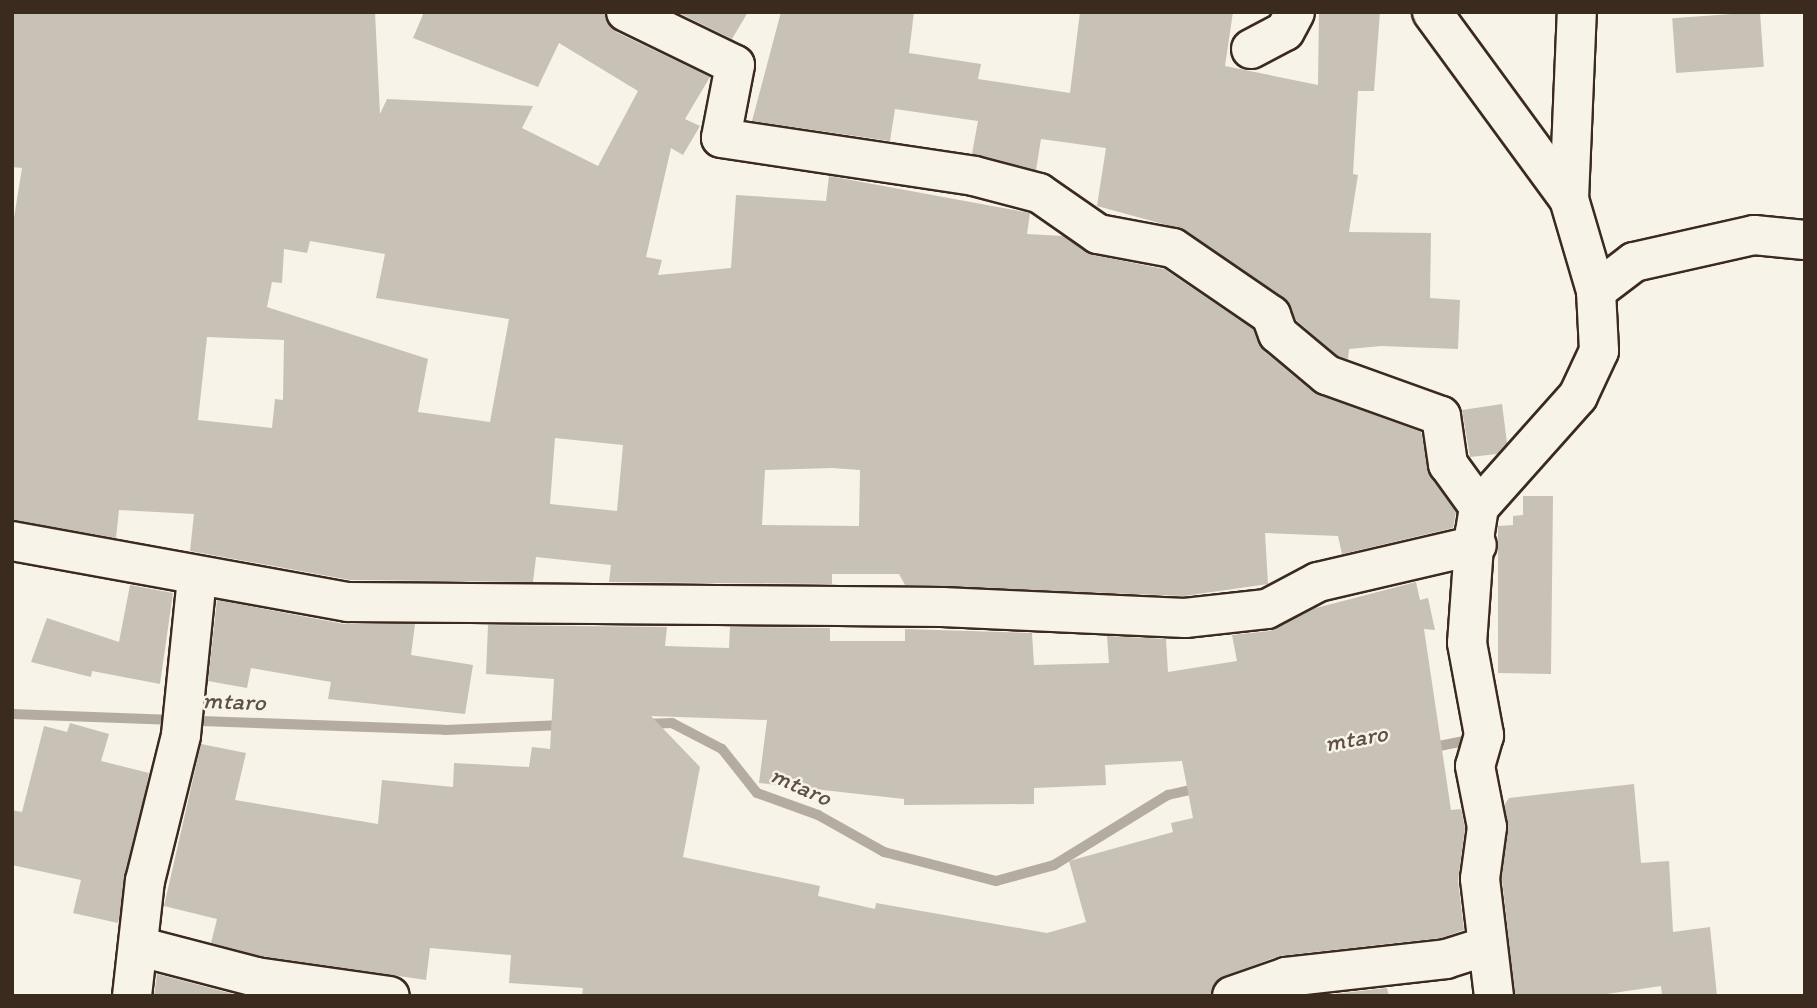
<!DOCTYPE html>
<html>
<head>
<meta charset="utf-8">
<style>
  body { margin:0 }
  #map { position:relative; width:1817px; height:1008px; overflow:hidden; background:#f7f3e8; font-family:Itim,sans-serif }
  div>[style] { position:absolute }
  [style*='--x'] { left:calc(var(--x)*1px); top:calc(var(--y)*1px); width:calc(var(--w)*1px); rotate:calc(var(--a)*1deg) }
  .stream>* { height:10px; margin:-5px; padding:0 5px; transform-origin:5px; border-radius:5px; background:#b4aca0 }
  .building>* { inset:0; background:#c8c1b6; transform-origin:0 0 }
  .roads { filter:drop-shadow(2px 0 #3b2a1e) drop-shadow(-2px 0 #3b2a1e) drop-shadow(0 2px #3b2a1e) drop-shadow(0 -2px #3b2a1e) }
  .minor>* { height:38px; margin:-19px; padding:0 19px; transform-origin:19px; border-radius:19px; background:#f7f3e8 }
  span { translate:-50% -50%; white-space:nowrap; text-align:center; line-height:1.15; -webkit-text-stroke:5px #f7f3e8; paint-order:stroke }
  .water-label { font-size:24px; color:#5f5145; font-style:italic }
  .frame { position:absolute; inset:0; border:14px solid #3b2a1e; pointer-events:none }
</style>
</head>
<body>
<div id="map">
  <div class="stream">
    <div style="--x:12;--y:714;--w:433;--a:2.1"></div>
    <div style="--x:445;--y:730;--w:119;--a:-2.4"></div>
    <div style="--x:646;--y:724;--w:26;--a:-2"></div>
    <div style="--x:672;--y:723;--w:56;--a:27.5"></div>
    <div style="--x:722;--y:749;--w:56;--a:51.5"></div>
    <div style="--x:757;--y:793;--w:65;--a:19.8"></div>
    <div style="--x:818;--y:815;--w:76;--a:29.3"></div>
    <div style="--x:884;--y:852;--w:116;--a:14.5"></div>
    <div style="--x:996;--y:881;--w:60;--a:-15.4"></div>
    <div style="--x:1054;--y:865;--w:134;--a:-31.6"></div>
    <div style="--x:1168;--y:795;--w:32;--a:-13"></div>
    <div style="--x:1429;--y:748;--w:46;--a:-11.3"></div>
  </div>
  <div class="building">
    <div style="clip-path:polygon(evenodd,12px 12px,375px 12px,380px 114px,387px 99px,533px 106px,522px 128px,598px 166px,638px 91px,559px 43px,538px 87px,413px 38px,424px 12px,604px 12px,616px 32px,710px 77px,685px 119px,700px 126px,683px 155px,671px 148px,646px 257px,662px 260px,658px 275px,731px 268px,736px 195px,826px 201px,829px 176px,1030px 213px,1027px 234px,1063px 236px,1093px 255px,1164px 269px,1253px 329px,1264px 351px,1313px 392px,1421px 432px,1430px 476px,1456px 512px,1453px 528px,1342px 554px,1338px 536px,1265px 533px,1268px 584px,1184px 596px,905px 585px,899px 574px,832px 574px,832px 584px,609px 582px,611px 565px,536px 557px,533px 582px,350px 580px,190px 551px,194px 514px,119px 510px,116px 538px,12px 520px,12px 230px,22px 168px,12px 167px,12px 12px,310px 241px,385px 254px,376px 298px,509px 319px,490px 422px,418px 412px,428px 359px,267px 307px,272px 282px,282px 283px,284px 249px,307px 253px,310px 241px,12px 12px,207px 337px,284px 340px,283px 400px,275px 399px,272px 428px,198px 420px,207px 337px,12px 12px,555px 438px,623px 445px,617px 511px,550px 504px,555px 438px,12px 12px,832px 468px,860px 470px,859px 526px,762px 525px,765px 470px,832px 468px)"></div>
    <div style="clip-path:polygon(677px 12px,748px 12px,732px 39px)"></div>
    <div style="clip-path:polygon(781px 12px,914px 12px,909px 53px,981px 64px,978px 79px,1070px 93px,1080px 12px,1233px 12px,1225px 66px,1318px 85px,1319px 12px,1380px 12px,1374px 91px,1358px 91px,1353px 174px,1358px 175px,1349px 232px,1431px 233px,1430px 298px,1460px 300px,1458px 349px,1381px 346px,1349px 349px,1348px 359px,1338px 356px,1297px 321px,1283px 297px,1185px 230px,1097px 206px,1106px 148px,1041px 139px,1036px 170px,972px 154px,978px 121px,895px 109px,890px 141px,752px 121px)"></div>
    <div style="left:1760px;top:12px;width:55px;height:88px;rotate:86deg"></div>
    <div style="clip-path:polygon(1502px 404px,1507px 443px,1497px 454px,1470px 457px,1462px 410px)"></div>
    <div style="clip-path:polygon(1523px 496px,1553px 496px,1551px 674px,1498px 673px,1498px 526px,1513px 525px,1513px 516px,1523px 515px)"></div>
    <div style="clip-path:polygon(evenodd,1416px 582px,1420px 600px,1428px 598px,1435px 630px,1424px 629px,1451px 810px,1461px 809px,1465px 828px,1458px 881px,1464px 930px,1441px 938px,1279px 956px,1224px 976px,1211px 996px,582px 996px,583px 988px,509px 983px,511px 955px,430px 948px,426px 980px,260px 956px,211px 943px,217px 919px,164px 906px,201px 744px,246px 753px,235px 800px,378px 824px,382px 780px,453px 787px,454px 763px,529px 767px,532px 747px,550px 749px,554px 679px,486px 674px,488px 625px,667px 627px,665px 646px,729px 648px,730px 627px,830px 628px,830px 641px,905px 641px,905px 629px,1032px 633px,1034px 665px,1109px 663px,1107px 636px,1166px 639px,1168px 672px,1237px 661px,1232px 635px,1270px 631px,1316px 608px,1416px 582px,651px 716px,767px 720px,759px 783px,904px 799px,904px 805px,1034px 804px,1034px 788px,1106px 785px,1105px 765px,1182px 761px,1193px 818px,1171px 823px,1173px 832px,1069px 861px,1086px 922px,1047px 933px,876px 903px,875px 909px,818px 896px,820px 886px,683px 857px,700px 767px,651px 716px)"></div>
    <div style="clip-path:polygon(130px 585px,173px 593px,160px 684px,92px 671px,91px 677px,31px 662px,47px 618px,119px 642px)"></div>
    <div style="clip-path:polygon(217px 600px,344px 624px,415px 624px,411px 655px,473px 665px,465px 714px,328px 699px,331px 682px,251px 668px,247px 688px,208px 681px)"></div>
    <div style="clip-path:polygon(70px 723px,109px 734px,101px 761px,149px 773px,118px 923px,73px 913px,81px 880px,12px 865px,12px 810px,22px 812px,44px 726px,67px 732px)"></div>
    <div style="clip-path:polygon(1634px 784px,1641px 863px,1669px 861px,1673px 932px,1710px 927px,1717px 996px,1662px 996px,1661px 986px,1593px 996px,1515px 996px,1502px 879px,1505px 804px,1509px 798px)"></div>
    <div style="clip-path:polygon(157px 974px,241px 996px,154px 996px)"></div>
    <div style="clip-path:polygon(1387px 988px,1389px 996px,1315px 996px)"></div>
  </div>
  <div class="roads">
    <div class="minor">
      <div style="--x:626;--y:12;--w:121;--a:25.9"></div>
      <div style="--x:735;--y:65;--w:74;--a:100.9"></div>
      <div style="--x:721;--y:138;--w:256;--a:8.5"></div>
      <div style="--x:974;--y:176;--w:67;--a:14.7"></div>
      <div style="--x:1039;--y:193;--w:72;--a:34.8"></div>
      <div style="--x:1098;--y:234;--w:76;--a:10.6"></div>
      <div style="--x:1173;--y:248;--w:119;--a:34.4"></div>
      <div style="--x:1271;--y:315;--w:20;--a:70"></div>
      <div style="--x:1278;--y:334;--w:64;--a:39.9"></div>
      <div style="--x:1327;--y:375;--w:121;--a:19.8"></div>
      <div style="--x:1441;--y:416;--w:49;--a:81.7"></div>
      <div style="--x:1448;--y:464;--w:53;--a:54.2"></div>
      <div style="--x:1432;--y:12;--w:232;--a:53.8"></div>
      <div style="--x:1569;--y:199;--w:96;--a:73.6"></div>
      <div style="--x:1596;--y:291;--w:60;--a:87.1"></div>
      <div style="--x:1599;--y:351;--w:50;--a:115"></div>
      <div style="--x:1578;--y:396;--w:149;--a:131.7"></div>
      <div style="--x:1479;--y:507;--w:25;--a:99"></div>
      <div style="--x:1475;--y:532;--w:111;--a:94.1"></div>
      <div style="--x:1467;--y:643;--w:94;--a:79.5"></div>
      <div style="--x:1484;--y:735;--w:32;--a:106"></div>
      <div style="--x:1475;--y:766;--w:62;--a:78.9"></div>
      <div style="--x:1487;--y:827;--w:52;--a:97.7"></div>
      <div style="--x:1480;--y:879;--w:118;--a:83.2"></div>
      <div style="--x:1251;--y:49;--w:38;--a:-28"></div>
      <div style="--x:1285;--y:31;--w:21;--a:-62"></div>
      <div style="--x:1569;--y:199;--w:187;--a:-87.6"></div>
      <div style="--x:1596;--y:291;--w:48;--a:-37.3"></div>
      <div style="--x:1634;--y:262;--w:123;--a:-12.7"></div>
      <div style="--x:1754;--y:235;--w:51;--a:5.6"></div>
      <div style="--x:12;--y:541;--w:341;--a:10.3"></div>
      <div style="--x:348;--y:602;--w:594;--a:0.48"></div>
      <div style="--x:942;--y:607;--w:243;--a:2.6"></div>
      <div style="--x:1185;--y:618;--w:82;--a:-6.3"></div>
      <div style="--x:1267;--y:609;--w:58;--a:-27.9"></div>
      <div style="--x:1318;--y:582;--w:163;--a:-13.1"></div>
      <div style="--x:141;--y:947;--w:119;--a:14.6"></div>
      <div style="--x:256;--y:977;--w:135;--a:8.1"></div>
      <div style="--x:132;--y:996;--w:116;--a:-83.6"></div>
      <div style="--x:145;--y:881;--w:150;--a:-76.1"></div>
      <div style="--x:181;--y:735;--w:159;--a:-84.2"></div>
      <div style="--x:1232;--y:996;--w:57;--a:-19.4"></div>
      <div style="--x:1286;--y:977;--w:161;--a:-6.4"></div>
      <div style="--x:1446;--y:959;--w:43;--a:-17.6"></div>
    </div>
  </div>
  <div class="water-label">
    <span style="left:234px;top:701px;rotate:2deg">mtaro</span>
    <span style="left:1356px;top:738px;rotate:-10deg">mtaro</span>
    <span style="left:801px;top:786px;rotate:24deg">mtaro</span>
  </div>
  <div class="frame"></div>
</div>
</body>
</html>
